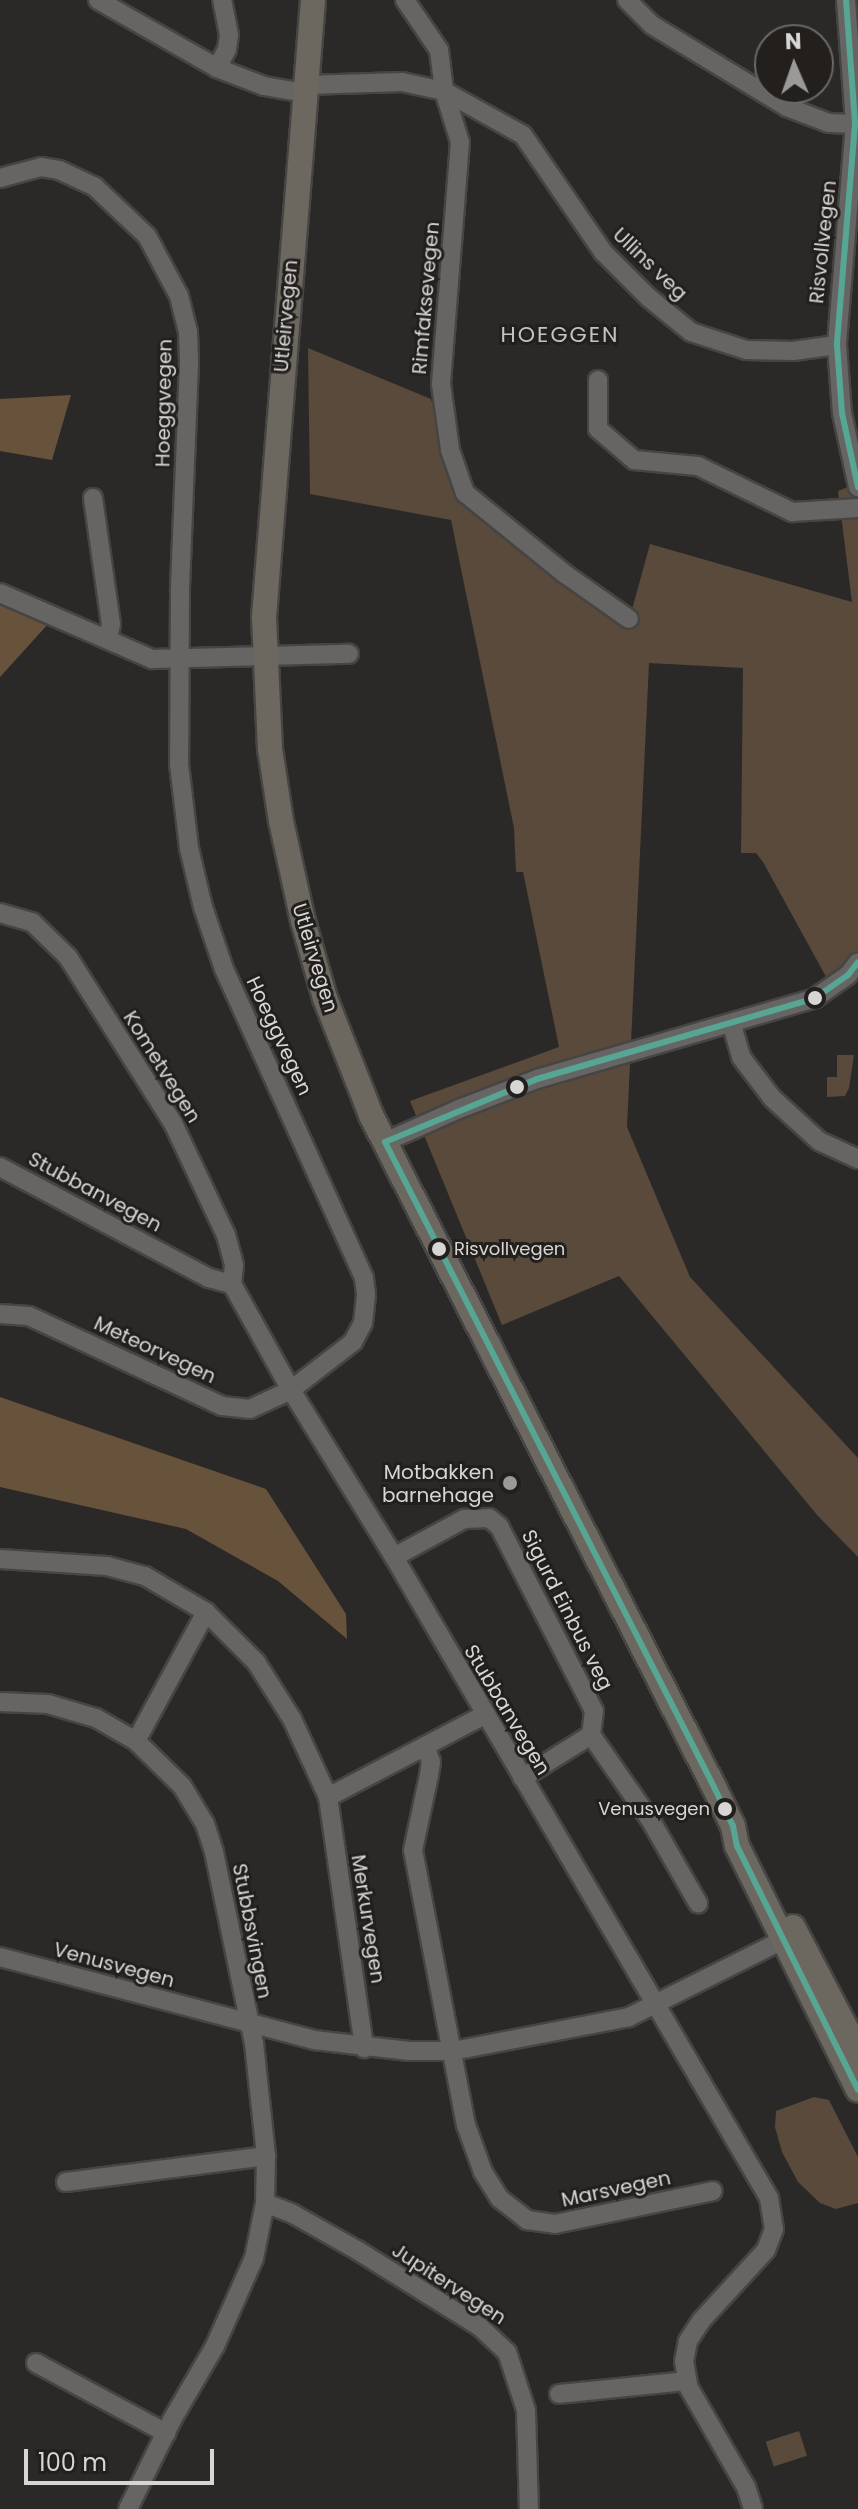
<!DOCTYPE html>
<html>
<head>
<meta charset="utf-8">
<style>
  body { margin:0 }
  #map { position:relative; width:858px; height:2509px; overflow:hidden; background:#2b2927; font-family:Poppins,sans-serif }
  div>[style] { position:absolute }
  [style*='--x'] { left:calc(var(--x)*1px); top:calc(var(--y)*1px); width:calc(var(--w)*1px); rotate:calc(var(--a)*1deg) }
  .green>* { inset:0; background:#594a3b; transform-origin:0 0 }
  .forest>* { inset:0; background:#67523c }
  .roads { filter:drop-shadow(2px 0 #464544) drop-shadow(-2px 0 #464544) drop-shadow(0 2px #464544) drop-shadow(0 -2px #464544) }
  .minor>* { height:18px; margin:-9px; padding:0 9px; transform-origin:9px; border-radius:9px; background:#666563 }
  .major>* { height:24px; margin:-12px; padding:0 12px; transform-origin:12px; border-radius:12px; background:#6c675f }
  .bus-1>* { height:6px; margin:-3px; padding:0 3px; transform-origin:3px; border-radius:3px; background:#57a694 }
  .dots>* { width:22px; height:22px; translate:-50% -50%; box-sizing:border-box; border:4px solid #221f1d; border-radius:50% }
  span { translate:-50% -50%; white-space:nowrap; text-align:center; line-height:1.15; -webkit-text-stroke:6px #221f1d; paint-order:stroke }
  .bus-label { font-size:18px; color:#d7d6d4 }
  .left { translate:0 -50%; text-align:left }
  .right { translate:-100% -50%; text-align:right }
  .street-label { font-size:20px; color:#d7d6d4 }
  .poi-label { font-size:20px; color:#d7d6d4 }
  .neighbourhood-label { font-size:22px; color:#c6c2bf; letter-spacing:2px }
  .north { position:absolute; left:754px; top:24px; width:80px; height:80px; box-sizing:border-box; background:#221f1d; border:2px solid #6a6866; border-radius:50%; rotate:358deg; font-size:22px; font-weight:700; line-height:32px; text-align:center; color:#d7d6d4 }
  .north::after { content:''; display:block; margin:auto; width:28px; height:36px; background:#9b9997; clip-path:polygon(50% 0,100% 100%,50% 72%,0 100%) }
  .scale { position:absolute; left:24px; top:2449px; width:190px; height:36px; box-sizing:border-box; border:4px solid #d7d6d4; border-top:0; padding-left:10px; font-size:24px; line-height:28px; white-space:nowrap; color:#d7d6d4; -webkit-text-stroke:6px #221f1d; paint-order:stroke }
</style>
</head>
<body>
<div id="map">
  <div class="green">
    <div style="clip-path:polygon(308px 348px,431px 399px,461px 504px,627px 628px,650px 544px,852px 602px,838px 491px,858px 483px,858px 961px,830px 984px,763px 862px,756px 853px,741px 853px,743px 668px,649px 663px,627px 1127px,690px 1277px,858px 1458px,858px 1557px,818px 1516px,619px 1276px,502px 1325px,410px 1101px,559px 1047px,523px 872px,516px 872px,514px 828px,451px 520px,310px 494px)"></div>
    <div style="clip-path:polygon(837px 1055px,854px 1055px,849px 1088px,845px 1096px,827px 1097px,827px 1077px,837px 1077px)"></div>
    <div style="clip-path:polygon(814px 2097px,829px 2100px,858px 2157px,858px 2203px,836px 2209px,820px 2203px,798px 2182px,782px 2152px,775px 2127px,776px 2111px)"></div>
    <div style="left:799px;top:2431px;width:26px;height:35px;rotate:72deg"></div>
  </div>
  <div class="forest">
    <div style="clip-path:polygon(71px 395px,52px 460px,0 451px,0 399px)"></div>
    <div style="clip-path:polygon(0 603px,49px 623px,0 677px)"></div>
    <div style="clip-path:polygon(0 1397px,266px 1489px,346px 1614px,347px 1639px,278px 1581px,186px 1529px,0 1487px)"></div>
  </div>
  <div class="roads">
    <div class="minor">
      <div style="--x:98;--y:0;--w:137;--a:29.7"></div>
      <div style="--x:217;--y:68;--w:50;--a:21"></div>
      <div style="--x:264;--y:86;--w:42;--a:9.7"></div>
      <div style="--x:405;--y:0;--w:60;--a:55.8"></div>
      <div style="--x:439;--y:50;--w:41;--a:83"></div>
      <div style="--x:444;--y:91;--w:53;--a:72.6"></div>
      <div style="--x:460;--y:142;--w:243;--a:94.5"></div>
      <div style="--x:441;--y:384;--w:67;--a:82.2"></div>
      <div style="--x:450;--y:450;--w:46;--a:70.8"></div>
      <div style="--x:465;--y:493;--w:129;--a:39"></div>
      <div style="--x:565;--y:574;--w:78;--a:35.1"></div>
      <div style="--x:627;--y:0;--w:35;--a:45"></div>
      <div style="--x:652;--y:25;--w:158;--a:31.3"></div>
      <div style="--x:787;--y:107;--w:45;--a:20.9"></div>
      <div style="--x:829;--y:123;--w:26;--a:2"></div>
      <div style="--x:846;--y:0;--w:124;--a:85.8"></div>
      <div style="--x:855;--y:124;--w:222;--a:94.7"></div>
      <div style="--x:837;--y:345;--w:68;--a:85.8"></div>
      <div style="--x:842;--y:413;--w:76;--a:77.8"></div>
      <div style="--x:217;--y:68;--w:21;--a:-62"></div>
      <div style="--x:227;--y:49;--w:14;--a:-82"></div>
      <div style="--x:229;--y:35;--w:36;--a:-101"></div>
      <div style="--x:306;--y:85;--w:96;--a:-1.8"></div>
      <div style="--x:402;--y:82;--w:43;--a:12.1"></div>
      <div style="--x:444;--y:91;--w:90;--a:29.1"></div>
      <div style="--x:523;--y:135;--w:142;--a:55.6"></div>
      <div style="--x:603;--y:252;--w:64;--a:45"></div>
      <div style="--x:648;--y:297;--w:55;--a:39.1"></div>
      <div style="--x:691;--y:332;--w:58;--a:18.1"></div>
      <div style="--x:746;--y:350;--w:47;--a:1.2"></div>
      <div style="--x:793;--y:351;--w:44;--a:-7.8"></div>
      <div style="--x:0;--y:178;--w:42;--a:-15"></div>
      <div style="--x:41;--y:167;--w:18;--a:9"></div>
      <div style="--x:59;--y:170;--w:40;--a:25"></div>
      <div style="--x:95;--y:187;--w:71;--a:43.3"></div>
      <div style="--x:147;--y:236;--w:68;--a:61.9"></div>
      <div style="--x:179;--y:296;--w:37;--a:76"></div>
      <div style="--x:188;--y:332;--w:31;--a:88"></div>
      <div style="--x:189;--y:363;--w:229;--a:92.3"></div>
      <div style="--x:180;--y:592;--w:172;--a:90.3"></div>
      <div style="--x:179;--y:764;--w:85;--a:83.2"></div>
      <div style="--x:189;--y:848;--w:61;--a:76.7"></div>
      <div style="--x:203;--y:907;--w:65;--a:71.3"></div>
      <div style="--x:224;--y:969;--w:339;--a:65.6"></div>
      <div style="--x:364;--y:1278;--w:17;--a:83"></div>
      <div style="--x:366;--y:1295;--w:28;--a:96"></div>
      <div style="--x:363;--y:1323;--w:21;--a:118"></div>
      <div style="--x:353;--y:1342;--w:78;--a:142.3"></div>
      <div style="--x:291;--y:1390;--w:45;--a:155.1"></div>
      <div style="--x:250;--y:1409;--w:28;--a:-174"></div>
      <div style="--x:222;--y:1406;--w:213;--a:-155"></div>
      <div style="--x:29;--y:1316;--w:29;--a:-176"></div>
      <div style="--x:598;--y:380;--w:49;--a:90"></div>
      <div style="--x:598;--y:429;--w:48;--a:40.7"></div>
      <div style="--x:634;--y:460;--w:64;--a:5.4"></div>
      <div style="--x:698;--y:466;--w:105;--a:26.1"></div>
      <div style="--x:792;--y:512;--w:66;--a:-3.5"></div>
      <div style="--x:93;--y:498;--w:127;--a:81.9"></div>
      <div style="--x:111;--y:624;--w:15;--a:101"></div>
      <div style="--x:0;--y:593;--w:166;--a:23.5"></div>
      <div style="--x:152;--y:659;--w:197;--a:-1.5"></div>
      <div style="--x:0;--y:913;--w:33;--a:16"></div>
      <div style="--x:32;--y:922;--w:50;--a:44.2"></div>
      <div style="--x:68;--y:957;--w:196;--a:57.7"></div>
      <div style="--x:173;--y:1123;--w:124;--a:64.7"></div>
      <div style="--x:226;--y:1235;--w:31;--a:75"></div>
      <div style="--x:234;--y:1265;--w:19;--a:96"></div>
      <div style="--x:732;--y:1025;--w:33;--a:74"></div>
      <div style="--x:741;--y:1057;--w:51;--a:52.9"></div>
      <div style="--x:772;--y:1098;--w:64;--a:42.5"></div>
      <div style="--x:819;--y:1141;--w:43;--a:24.8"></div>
      <div style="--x:385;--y:1142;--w:81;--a:-24"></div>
      <div style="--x:459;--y:1109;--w:84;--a:-21"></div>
      <div style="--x:537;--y:1079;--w:290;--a:-16.2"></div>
      <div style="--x:815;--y:998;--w:40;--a:-34.9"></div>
      <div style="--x:848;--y:975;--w:16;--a:-52"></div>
      <div style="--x:0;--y:1167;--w:237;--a:28"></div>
      <div style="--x:209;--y:1278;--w:24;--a:15"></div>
      <div style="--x:232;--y:1284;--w:121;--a:60.9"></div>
      <div style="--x:291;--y:1390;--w:196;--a:58.3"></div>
      <div style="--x:394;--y:1557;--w:743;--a:59.67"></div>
      <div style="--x:769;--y:2198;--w:31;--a:81"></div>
      <div style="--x:774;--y:2229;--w:22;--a:111"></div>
      <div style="--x:766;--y:2250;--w:96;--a:132.5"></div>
      <div style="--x:701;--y:2321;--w:24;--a:123"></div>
      <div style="--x:688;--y:2341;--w:20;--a:101"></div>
      <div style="--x:684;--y:2361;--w:27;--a:80"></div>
      <div style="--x:689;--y:2388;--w:114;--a:60.1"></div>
      <div style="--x:746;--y:2487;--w:23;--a:72"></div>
      <div style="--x:394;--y:1557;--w:80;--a:-28.5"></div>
      <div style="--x:464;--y:1519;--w:25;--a:-2"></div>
      <div style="--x:489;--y:1518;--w:13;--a:39"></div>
      <div style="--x:499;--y:1526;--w:208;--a:62.8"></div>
      <div style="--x:594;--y:1711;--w:24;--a:97"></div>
      <div style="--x:591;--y:1735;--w:81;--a:148.1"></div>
      <div style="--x:0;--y:1559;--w:107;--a:3.7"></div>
      <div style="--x:107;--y:1566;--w:39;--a:15"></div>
      <div style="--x:145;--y:1576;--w:71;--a:30.5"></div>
      <div style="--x:206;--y:1612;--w:71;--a:45"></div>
      <div style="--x:256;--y:1662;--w:67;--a:57.7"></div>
      <div style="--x:292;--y:1719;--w:86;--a:65.2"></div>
      <div style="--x:328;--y:1797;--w:254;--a:81.8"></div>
      <div style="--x:0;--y:1702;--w:48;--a:2.4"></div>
      <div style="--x:48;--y:1704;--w:50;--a:16.3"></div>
      <div style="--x:96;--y:1718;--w:46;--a:29.9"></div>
      <div style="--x:136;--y:1741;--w:64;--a:44.4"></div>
      <div style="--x:182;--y:1786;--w:44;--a:58.8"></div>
      <div style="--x:205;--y:1824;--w:29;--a:72"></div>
      <div style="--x:214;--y:1852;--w:195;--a:78.2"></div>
      <div style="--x:254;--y:2043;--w:114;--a:83.9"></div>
      <div style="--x:266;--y:2156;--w:47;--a:91.2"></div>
      <div style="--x:265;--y:2203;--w:56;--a:101.3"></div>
      <div style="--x:254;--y:2258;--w:96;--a:113.9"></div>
      <div style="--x:215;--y:2346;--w:86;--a:120.2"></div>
      <div style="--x:172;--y:2420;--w:99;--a:116.3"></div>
      <div style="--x:591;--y:1735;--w:105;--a:55.1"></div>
      <div style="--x:651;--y:1821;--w:95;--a:60.2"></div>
      <div style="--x:136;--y:1741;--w:147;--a:-61.5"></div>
      <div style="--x:425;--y:1746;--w:17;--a:69"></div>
      <div style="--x:431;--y:1762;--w:13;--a:99"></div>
      <div style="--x:429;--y:1775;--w:77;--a:102"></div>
      <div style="--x:413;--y:1850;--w:280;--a:79.1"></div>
      <div style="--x:466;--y:2125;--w:50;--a:70.1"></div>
      <div style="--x:483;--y:2172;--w:31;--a:58"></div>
      <div style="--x:499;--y:2198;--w:36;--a:38"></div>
      <div style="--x:527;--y:2220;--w:28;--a:8"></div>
      <div style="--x:555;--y:2224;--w:161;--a:-11.8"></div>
      <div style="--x:328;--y:1797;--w:176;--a:-27.7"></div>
      <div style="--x:0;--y:1957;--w:325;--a:14.8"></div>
      <div style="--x:314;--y:2040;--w:96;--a:6.6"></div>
      <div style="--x:409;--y:2051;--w:44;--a:0"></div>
      <div style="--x:453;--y:2051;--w:179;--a:-10.9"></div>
      <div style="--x:629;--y:2017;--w:186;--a:-26.6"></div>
      <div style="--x:66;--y:2182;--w:202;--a:-7.4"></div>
      <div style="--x:265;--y:2203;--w:30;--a:21"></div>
      <div style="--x:293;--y:2214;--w:73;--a:29.4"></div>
      <div style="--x:357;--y:2250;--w:145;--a:32"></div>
      <div style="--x:480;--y:2327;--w:37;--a:43"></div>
      <div style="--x:507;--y:2352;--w:61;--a:71.9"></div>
      <div style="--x:526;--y:2410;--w:99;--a:88.3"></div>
      <div style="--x:36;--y:2363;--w:148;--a:28.3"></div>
      <div style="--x:559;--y:2394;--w:128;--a:-5.8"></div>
    </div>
    <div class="major">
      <div style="--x:313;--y:0;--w:619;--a:94.54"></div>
      <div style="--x:264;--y:617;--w:132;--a:87.4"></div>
      <div style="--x:270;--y:749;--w:73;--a:81.3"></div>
      <div style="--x:281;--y:821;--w:102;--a:77.6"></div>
      <div style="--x:303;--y:921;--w:80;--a:74.1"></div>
      <div style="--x:325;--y:998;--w:126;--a:68.5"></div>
      <div style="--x:371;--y:1115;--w:754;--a:62.96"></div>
      <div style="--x:714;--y:1787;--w:43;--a:64"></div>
      <div style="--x:733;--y:1826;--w:20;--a:79"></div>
      <div style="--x:737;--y:1846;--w:272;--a:63.6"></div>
      <div style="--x:793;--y:1927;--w:140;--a:62.3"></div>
    </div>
  </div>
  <div class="bus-1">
    <div style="--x:846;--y:0;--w:124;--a:85.8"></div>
    <div style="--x:855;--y:124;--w:222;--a:94.7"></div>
    <div style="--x:837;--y:345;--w:68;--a:85.8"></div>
    <div style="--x:842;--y:413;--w:76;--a:77.8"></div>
    <div style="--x:385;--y:1142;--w:724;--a:62.97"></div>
    <div style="--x:714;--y:1787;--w:43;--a:64"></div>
    <div style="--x:733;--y:1826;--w:20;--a:79"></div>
    <div style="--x:737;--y:1846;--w:272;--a:63.6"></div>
    <div style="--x:385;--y:1142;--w:165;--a:-22.5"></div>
    <div style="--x:537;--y:1079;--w:290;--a:-16.2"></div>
    <div style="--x:815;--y:998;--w:40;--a:-34.9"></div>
    <div style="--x:848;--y:975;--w:16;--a:-52"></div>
  </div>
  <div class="dots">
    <div style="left:815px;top:998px;background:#d7d6d4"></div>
    <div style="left:517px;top:1087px;background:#d7d6d4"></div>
    <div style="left:439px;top:1249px;background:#d7d6d4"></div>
    <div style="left:510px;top:1483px;background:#9b9997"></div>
    <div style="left:725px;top:1809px;background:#d7d6d4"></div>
  </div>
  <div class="bus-label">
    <span class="left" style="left:454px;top:1249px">Risvollvegen</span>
    <span class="right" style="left:710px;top:1809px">Venusvegen</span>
  </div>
  <div class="street-label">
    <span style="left:823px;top:242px;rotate:-84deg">Risvollvegen</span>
    <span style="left:650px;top:264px;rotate:44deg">Ullins veg</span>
    <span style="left:426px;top:298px;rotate:-85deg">Rimfaksevegen</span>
    <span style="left:286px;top:316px;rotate:-85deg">Utleirvegen</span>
    <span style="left:164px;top:403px;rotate:-89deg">Hoeggvegen</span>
    <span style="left:315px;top:958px;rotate:73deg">Utleirvegen</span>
    <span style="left:279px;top:1036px;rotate:65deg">Hoeggvegen</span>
    <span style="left:162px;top:1067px;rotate:58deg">Kometvegen</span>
    <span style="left:95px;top:1192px;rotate:28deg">Stubbanvegen</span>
    <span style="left:155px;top:1350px;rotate:25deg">Meteorvegen</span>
    <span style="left:567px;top:1610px;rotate:63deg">Sigurd Einbus veg</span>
    <span style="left:507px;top:1710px;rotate:59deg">Stubbanvegen</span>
    <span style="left:368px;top:1919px;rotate:81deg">Merkurvegen</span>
    <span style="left:252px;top:1931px;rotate:79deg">Stubbsvingen</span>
    <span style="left:114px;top:1965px;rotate:15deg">Venusvegen</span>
    <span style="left:616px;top:2189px;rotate:-12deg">Marsvegen</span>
    <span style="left:449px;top:2284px;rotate:33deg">Jupitervegen</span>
  </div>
  <div class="poi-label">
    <span class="right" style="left:494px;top:1484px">Motbakken<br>barnehage</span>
  </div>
  <div class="neighbourhood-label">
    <span style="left:560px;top:335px">HOEGGEN</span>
  </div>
  <div class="north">N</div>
  <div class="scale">100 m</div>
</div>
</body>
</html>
